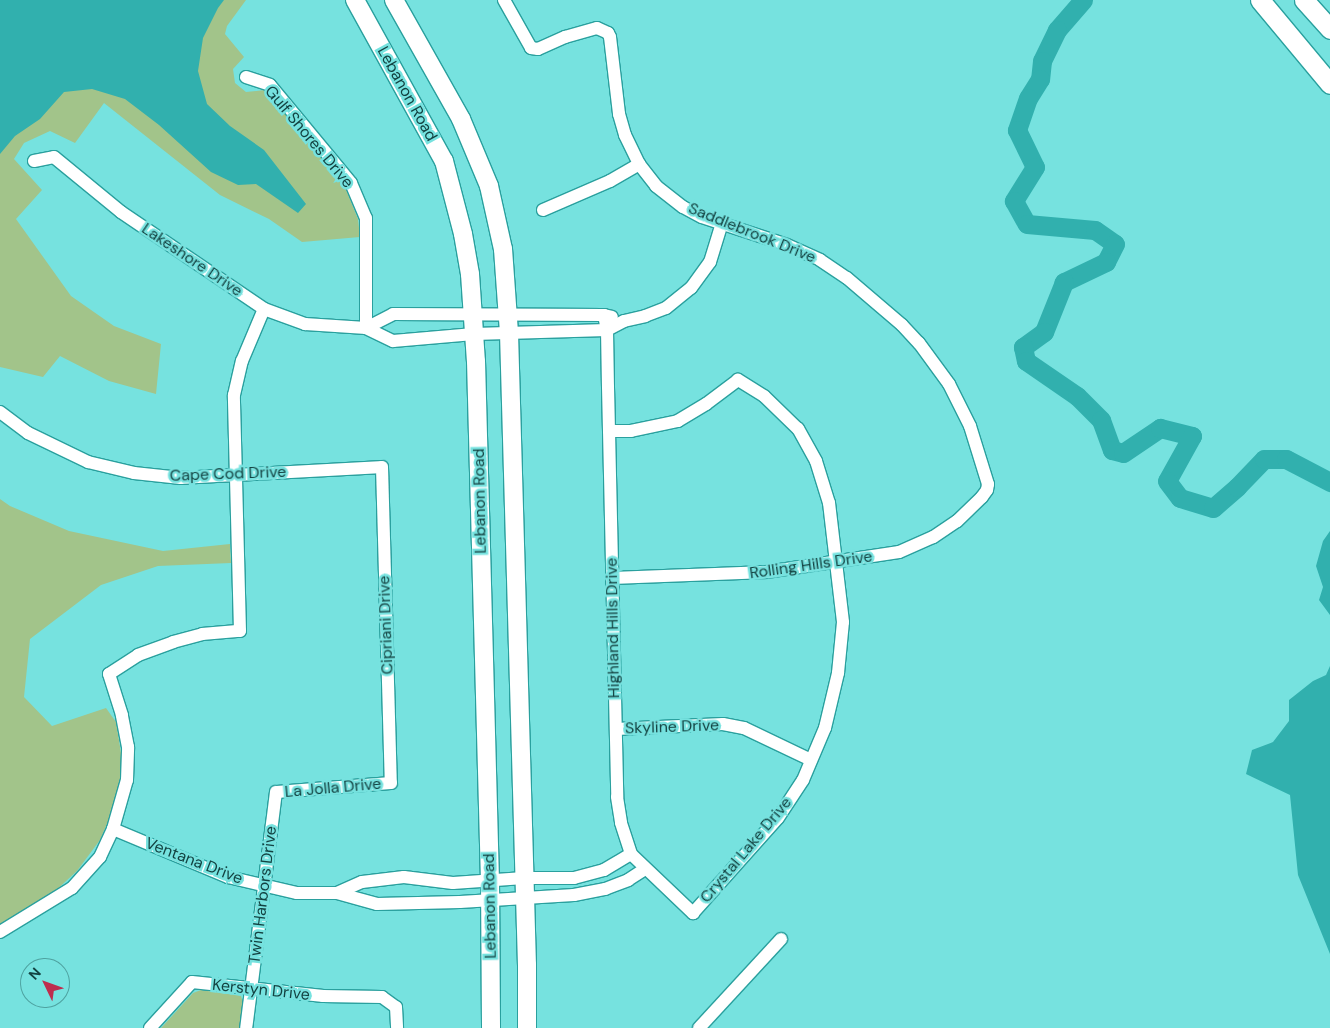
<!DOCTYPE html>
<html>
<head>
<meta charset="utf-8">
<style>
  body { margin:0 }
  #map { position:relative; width:1330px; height:1028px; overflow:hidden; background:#76e2df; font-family:"DM Sans",sans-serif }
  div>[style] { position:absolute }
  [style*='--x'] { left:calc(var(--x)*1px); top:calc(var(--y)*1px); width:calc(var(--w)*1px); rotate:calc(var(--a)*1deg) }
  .green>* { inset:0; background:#a2c48a }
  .water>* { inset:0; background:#31b0ae }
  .river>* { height:19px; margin:-9.5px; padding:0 9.5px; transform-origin:9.5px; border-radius:9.5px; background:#31b0ae }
  .roads { filter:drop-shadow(1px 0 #2aa09e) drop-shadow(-1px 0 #2aa09e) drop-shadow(0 1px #2aa09e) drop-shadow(0 -1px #2aa09e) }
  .street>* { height:12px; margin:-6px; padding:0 6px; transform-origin:6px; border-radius:6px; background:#fff }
  .secondary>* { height:18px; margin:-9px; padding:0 9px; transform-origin:9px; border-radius:9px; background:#fff }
  .primary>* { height:19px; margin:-9.5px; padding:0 9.5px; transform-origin:9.5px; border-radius:9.5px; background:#fff }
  span { translate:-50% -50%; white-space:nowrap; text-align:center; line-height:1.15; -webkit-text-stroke:5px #76e2df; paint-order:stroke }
  .street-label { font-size:16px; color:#134241 }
  .north { position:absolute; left:20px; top:958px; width:50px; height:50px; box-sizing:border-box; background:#76e2df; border:1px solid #4ea2a0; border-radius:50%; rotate:312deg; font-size:14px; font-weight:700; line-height:20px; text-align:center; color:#134241 }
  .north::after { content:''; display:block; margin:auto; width:18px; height:22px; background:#be2d4e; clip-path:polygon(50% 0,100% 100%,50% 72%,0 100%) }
</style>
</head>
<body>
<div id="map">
  <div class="green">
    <div style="clip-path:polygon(0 0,246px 0,227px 26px,225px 34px,244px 57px,233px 69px,235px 83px,246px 92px,265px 90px,270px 92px,343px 182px,358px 219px,360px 237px,302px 242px,269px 219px,220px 195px,104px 103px,75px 143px,50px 131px,24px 143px,14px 159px,42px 190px,16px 219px,71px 296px,114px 326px,161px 344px,156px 394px,109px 381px,60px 356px,43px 377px,0 367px)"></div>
    <div style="clip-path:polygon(0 499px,10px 506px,69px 531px,163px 551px,230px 544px,231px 563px,158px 566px,101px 585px,30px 639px,24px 697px,52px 726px,106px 708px,116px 722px,122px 759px,120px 783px,110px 817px,100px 840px,77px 871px,53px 893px,0 924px)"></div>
    <div style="clip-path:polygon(201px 990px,241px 996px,243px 1003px,240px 1028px,161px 1028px,193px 993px)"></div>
  </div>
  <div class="water">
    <div style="clip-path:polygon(0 0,224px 0,218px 8px,203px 38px,198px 71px,207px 104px,230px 126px,264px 150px,306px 204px,298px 213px,256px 184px,238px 185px,211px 172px,159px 125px,125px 99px,92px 89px,64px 92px,40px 119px,15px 136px,0 154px)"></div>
    <div style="clip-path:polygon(1286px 459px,1330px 478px,1330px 487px,1319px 485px,1289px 464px)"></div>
    <div style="clip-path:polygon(1330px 531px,1330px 615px,1319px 600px,1323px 587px,1316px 566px,1323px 541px)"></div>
    <div style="clip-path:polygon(1330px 666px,1330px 954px,1298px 875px,1290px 795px,1246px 774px,1252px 750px,1273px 742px,1289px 721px,1289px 700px,1313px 681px,1326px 675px)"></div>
  </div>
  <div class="river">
    <div style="--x:1083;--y:0;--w:40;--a:131"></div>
    <div style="--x:1057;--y:30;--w:34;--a:116"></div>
    <div style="--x:1042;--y:61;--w:18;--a:96"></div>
    <div style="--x:1040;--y:79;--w:22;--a:122"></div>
    <div style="--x:1028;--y:98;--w:34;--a:109"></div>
    <div style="--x:1017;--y:130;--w:41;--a:64.1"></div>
    <div style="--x:1035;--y:167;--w:40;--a:122"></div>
    <div style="--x:1014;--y:201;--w:26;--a:61"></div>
    <div style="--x:1027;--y:224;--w:68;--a:5"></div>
    <div style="--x:1095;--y:230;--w:24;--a:35"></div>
    <div style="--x:1115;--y:244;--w:20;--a:117"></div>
    <div style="--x:1106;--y:262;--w:47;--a:154.5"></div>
    <div style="--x:1064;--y:282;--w:54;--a:111.8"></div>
    <div style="--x:1044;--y:332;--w:26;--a:144"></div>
    <div style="--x:1023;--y:347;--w:14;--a:78"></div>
    <div style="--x:1026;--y:361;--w:62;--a:34.5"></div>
    <div style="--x:1077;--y:396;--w:34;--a:45"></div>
    <div style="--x:1101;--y:420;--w:32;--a:70"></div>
    <div style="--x:1112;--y:450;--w:11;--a:15"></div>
    <div style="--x:1123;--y:453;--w:45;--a:-34"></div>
    <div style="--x:1160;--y:428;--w:33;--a:14"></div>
    <div style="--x:1192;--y:436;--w:51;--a:119.1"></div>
    <div style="--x:1167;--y:481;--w:21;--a:53"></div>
    <div style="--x:1180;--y:498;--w:34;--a:17"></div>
    <div style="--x:1213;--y:508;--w:32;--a:-41"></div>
    <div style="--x:1237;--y:487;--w:39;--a:-46"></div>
    <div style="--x:1264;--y:459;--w:22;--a:0"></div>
    <div style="--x:1286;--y:459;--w:50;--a:27.6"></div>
  </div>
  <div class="roads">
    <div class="street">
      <div style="--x:504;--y:0;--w:55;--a:60.6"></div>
      <div style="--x:531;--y:48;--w:7;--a:8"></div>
      <div style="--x:538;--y:49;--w:30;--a:-24"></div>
      <div style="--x:565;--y:37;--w:33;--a:-16"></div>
      <div style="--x:597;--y:28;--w:12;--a:24"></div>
      <div style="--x:608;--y:33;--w:4;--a:63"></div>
      <div style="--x:610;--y:37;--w:78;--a:83.3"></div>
      <div style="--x:619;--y:114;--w:22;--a:74"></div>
      <div style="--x:625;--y:135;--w:32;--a:64"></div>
      <div style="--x:639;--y:164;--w:28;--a:52"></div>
      <div style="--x:656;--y:186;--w:34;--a:38"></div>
      <div style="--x:683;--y:207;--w:21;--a:28"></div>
      <div style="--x:702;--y:217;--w:89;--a:18.2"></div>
      <div style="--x:787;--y:245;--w:36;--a:24"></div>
      <div style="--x:820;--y:260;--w:32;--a:34"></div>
      <div style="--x:847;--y:278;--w:72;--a:40.5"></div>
      <div style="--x:902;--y:325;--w:25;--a:47"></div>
      <div style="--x:919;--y:343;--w:51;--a:53.8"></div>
      <div style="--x:949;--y:384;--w:47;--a:63.4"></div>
      <div style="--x:970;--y:426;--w:61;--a:72.8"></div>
      <div style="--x:988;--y:484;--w:6;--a:99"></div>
      <div style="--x:987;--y:490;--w:9;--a:126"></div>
      <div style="--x:982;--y:497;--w:35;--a:136"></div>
      <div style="--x:957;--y:521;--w:29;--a:146"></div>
      <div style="--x:933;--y:537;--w:37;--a:156"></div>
      <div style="--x:899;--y:552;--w:134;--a:171.4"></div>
      <div style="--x:767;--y:572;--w:155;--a:177.8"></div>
      <div style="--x:246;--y:77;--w:25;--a:18"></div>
      <div style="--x:270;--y:85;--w:127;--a:50.4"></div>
      <div style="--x:351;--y:183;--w:38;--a:67"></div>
      <div style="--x:366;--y:218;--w:110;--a:90"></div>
      <div style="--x:34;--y:161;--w:20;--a:-11"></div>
      <div style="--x:54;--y:157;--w:87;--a:39.4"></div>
      <div style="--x:121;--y:212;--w:173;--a:34.1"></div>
      <div style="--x:264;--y:309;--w:44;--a:20.1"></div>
      <div style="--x:305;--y:324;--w:61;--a:3.8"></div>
      <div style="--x:366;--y:328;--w:30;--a:26"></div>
      <div style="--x:393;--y:341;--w:81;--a:-4.9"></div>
      <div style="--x:474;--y:334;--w:133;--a:-1.7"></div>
      <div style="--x:607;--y:330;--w:19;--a:-28"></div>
      <div style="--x:624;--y:321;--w:22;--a:-13"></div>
      <div style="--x:645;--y:316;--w:22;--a:-21"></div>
      <div style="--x:666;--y:308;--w:32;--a:-39"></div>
      <div style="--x:691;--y:288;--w:32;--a:-54"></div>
      <div style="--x:710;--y:262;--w:41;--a:-72.9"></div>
      <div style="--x:543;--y:210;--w:73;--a:-23.4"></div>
      <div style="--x:610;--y:181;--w:34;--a:-30"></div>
      <div style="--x:604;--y:315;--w:15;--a:79"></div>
      <div style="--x:607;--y:330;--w:57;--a:89"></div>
      <div style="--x:608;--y:387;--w:410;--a:88.7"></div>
      <div style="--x:617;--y:797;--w:26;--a:81"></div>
      <div style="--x:621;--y:823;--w:33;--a:72"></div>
      <div style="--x:631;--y:854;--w:86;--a:43.6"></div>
      <div style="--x:693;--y:913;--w:127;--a:-48.2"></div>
      <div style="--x:778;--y:818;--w:45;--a:-56.7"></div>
      <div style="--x:803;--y:780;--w:56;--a:-67.1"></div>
      <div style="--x:825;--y:728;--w:57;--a:-76.7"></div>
      <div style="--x:838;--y:673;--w:51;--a:-84.4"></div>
      <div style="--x:843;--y:622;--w:120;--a:-96.7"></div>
      <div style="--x:829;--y:503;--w:44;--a:-107.2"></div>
      <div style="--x:816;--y:461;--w:37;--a:-119"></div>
      <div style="--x:798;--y:429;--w:47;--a:-135.9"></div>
      <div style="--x:764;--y:396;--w:31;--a:-148"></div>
      <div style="--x:738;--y:380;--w:40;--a:143"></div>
      <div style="--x:706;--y:404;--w:33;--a:149"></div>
      <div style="--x:678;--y:421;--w:48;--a:168"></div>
      <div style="--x:631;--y:431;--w:22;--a:180"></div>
      <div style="--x:366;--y:328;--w:30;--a:-27"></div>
      <div style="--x:393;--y:314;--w:211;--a:0.3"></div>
      <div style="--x:604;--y:315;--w:8;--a:14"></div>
      <div style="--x:0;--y:412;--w:35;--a:37"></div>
      <div style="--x:28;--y:433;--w:67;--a:25.8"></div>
      <div style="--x:88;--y:462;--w:47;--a:13.4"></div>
      <div style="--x:134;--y:473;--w:47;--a:6.1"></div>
      <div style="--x:181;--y:478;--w:201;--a:-3.1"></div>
      <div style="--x:382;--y:467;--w:316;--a:88.4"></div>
      <div style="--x:391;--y:783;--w:115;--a:175.5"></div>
      <div style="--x:276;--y:792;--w:238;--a:97.2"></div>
      <div style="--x:616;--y:729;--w:107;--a:-2.7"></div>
      <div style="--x:723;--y:724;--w:21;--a:11"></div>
      <div style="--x:744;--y:728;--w:74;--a:25.5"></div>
      <div style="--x:113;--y:829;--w:125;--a:22.7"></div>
      <div style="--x:228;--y:877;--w:71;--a:13.1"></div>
      <div style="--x:297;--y:893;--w:40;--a:0"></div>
      <div style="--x:337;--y:893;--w:41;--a:15.4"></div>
      <div style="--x:377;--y:904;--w:83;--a:-1.4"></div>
      <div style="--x:460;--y:902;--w:114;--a:-3.5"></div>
      <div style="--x:574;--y:895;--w:32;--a:-11"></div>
      <div style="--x:605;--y:889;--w:25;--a:-21"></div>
      <div style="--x:628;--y:880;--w:20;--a:-33"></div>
      <div style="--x:337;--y:893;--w:27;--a:-24"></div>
      <div style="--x:362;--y:882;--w:42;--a:-6.8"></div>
      <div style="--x:404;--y:877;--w:49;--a:7"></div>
      <div style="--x:453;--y:883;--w:71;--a:-4"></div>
      <div style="--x:524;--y:878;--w:50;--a:0"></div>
      <div style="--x:574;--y:878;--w:31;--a:-15"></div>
      <div style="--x:604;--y:870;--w:31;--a:-31"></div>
      <div style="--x:0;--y:932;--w:84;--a:-31.4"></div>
      <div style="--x:72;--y:888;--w:42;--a:-47.9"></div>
      <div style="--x:100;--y:857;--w:31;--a:-65"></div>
      <div style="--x:113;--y:829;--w:51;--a:-74.1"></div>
      <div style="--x:127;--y:780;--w:33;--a:-88"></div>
      <div style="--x:128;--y:747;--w:33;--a:-101"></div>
      <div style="--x:122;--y:715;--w:43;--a:-107.6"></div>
      <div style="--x:109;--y:674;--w:35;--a:-33"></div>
      <div style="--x:138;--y:655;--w:37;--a:-20"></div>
      <div style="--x:173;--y:642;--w:30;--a:-15"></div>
      <div style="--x:202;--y:634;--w:38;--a:-5"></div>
      <div style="--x:240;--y:631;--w:236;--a:-91.5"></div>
      <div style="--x:234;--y:395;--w:35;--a:-77"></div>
      <div style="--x:242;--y:361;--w:56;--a:-67.1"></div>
      <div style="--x:150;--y:1028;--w:62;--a:-47.6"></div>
      <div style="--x:192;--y:982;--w:132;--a:6.1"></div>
      <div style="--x:323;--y:996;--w:59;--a:1"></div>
      <div style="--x:382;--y:997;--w:17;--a:36"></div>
      <div style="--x:396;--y:1007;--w:21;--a:87"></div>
      <div style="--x:699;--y:1028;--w:121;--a:-47.3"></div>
    </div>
    <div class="secondary">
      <div style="--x:355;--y:0;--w:184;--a:61.1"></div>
      <div style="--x:444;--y:161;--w:75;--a:75.4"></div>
      <div style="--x:463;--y:234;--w:41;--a:80.1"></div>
      <div style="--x:470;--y:274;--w:87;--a:86.1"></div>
      <div style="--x:476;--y:361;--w:520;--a:88.46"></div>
      <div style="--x:490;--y:881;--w:147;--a:89.6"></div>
      <div style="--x:394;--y:0;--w:137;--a:60.6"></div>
      <div style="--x:461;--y:119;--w:73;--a:67.3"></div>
      <div style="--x:489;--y:186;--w:65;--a:77.5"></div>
      <div style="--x:503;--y:249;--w:84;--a:85.9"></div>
      <div style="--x:509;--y:333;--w:632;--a:88.37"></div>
      <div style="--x:527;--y:965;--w:63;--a:90"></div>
    </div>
    <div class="primary">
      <div style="--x:1260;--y:0;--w:109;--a:50.2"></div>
      <div style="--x:1304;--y:0;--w:39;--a:48"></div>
    </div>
  </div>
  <div class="street-label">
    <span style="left:407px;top:94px;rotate:61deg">Lebanon Road</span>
    <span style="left:309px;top:137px;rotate:50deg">Gulf Shores Drive</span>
    <span style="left:752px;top:233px;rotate:22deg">Saddlebrook Drive</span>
    <span style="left:192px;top:260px;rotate:34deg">Lakeshore Drive</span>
    <span style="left:228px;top:474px;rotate:-2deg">Cape Cod Drive</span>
    <span style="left:480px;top:501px;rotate:-91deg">Lebanon Road</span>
    <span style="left:811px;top:565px;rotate:-8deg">Rolling Hills Drive</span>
    <span style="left:386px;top:625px;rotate:-92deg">Cipriani Drive</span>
    <span style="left:613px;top:628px;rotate:-91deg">Highland Hills Drive</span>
    <span style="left:672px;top:727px;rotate:-2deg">Skyline Drive</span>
    <span style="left:333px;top:788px;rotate:-5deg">La Jolla Drive</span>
    <span style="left:746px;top:850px;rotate:-50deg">Crystal Lake Drive</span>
    <span style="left:194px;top:861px;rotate:21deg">Ventana Drive</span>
    <span style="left:263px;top:895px;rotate:-83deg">Twin Harbors Drive</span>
    <span style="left:490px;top:906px;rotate:-91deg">Lebanon Road</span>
    <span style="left:261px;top:990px;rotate:6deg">Kerstyn Drive</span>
  </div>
  <div class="north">N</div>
</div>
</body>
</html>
